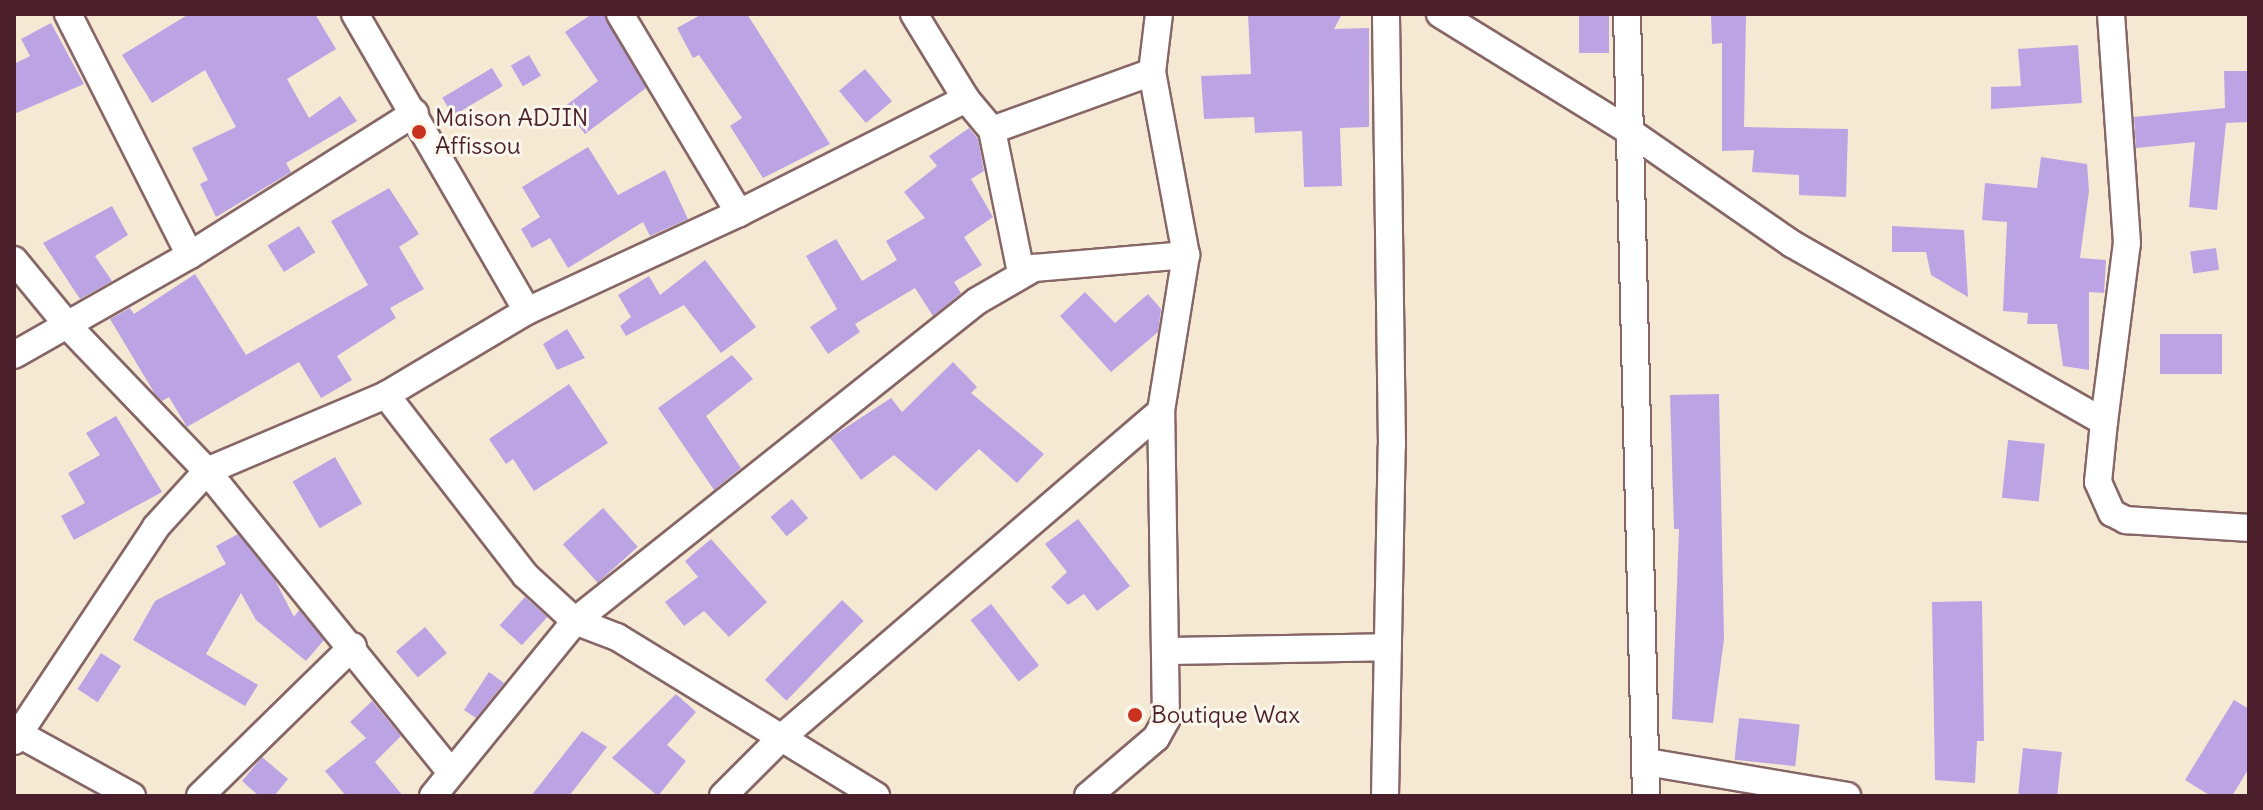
<!DOCTYPE html>
<html>
<head>
<meta charset="utf-8">
<style>
  body { margin:0 }
  #map { position:relative; width:2263px; height:810px; overflow:hidden; background:#f6e9d4; font-family:Delius,sans-serif }
  div>[style] { position:absolute }
  [style*='--x'] { left:calc(var(--x)*1px); top:calc(var(--y)*1px); width:calc(var(--w)*1px); rotate:calc(var(--a)*1deg) }
  .building>* { inset:0; background:#bba3e4; transform-origin:0 0 }
  .roads { filter:drop-shadow(2px 0 #866666) drop-shadow(-2px 0 #866666) drop-shadow(0 2px #866666) drop-shadow(0 -2px #866666) }
  .minor>* { height:26px; margin:-13px; padding:0 13px; transform-origin:13px; border-radius:13px; background:#fff }
  .dots>* { width:22px; height:22px; translate:-50% -50%; box-sizing:border-box; border:4px solid #fbf7ec; border-radius:50% }
  span { translate:-50% -50%; white-space:nowrap; text-align:center; line-height:1.15; -webkit-text-stroke:6px #fbf7ec; paint-order:stroke }
  .poi-label { font-size:24px; color:#4a1f2b }
  .left { translate:0 -50%; text-align:left }
  .frame { position:absolute; inset:0; border:16px solid #4a1f2b; pointer-events:none }
</style>
</head>
<body>
<div id="map">
  <div class="building">
    <div style="clip-path:polygon(189px 14px,315px 14px,336px 49px,287px 79px,309px 118px,340px 96px,357px 121px,286px 163px,291px 172px,216px 217px,200px 184px,208px 180px,192px 148px,236px 127px,205px 70px,152px 103px,122px 55px)"></div>
    <div style="clip-path:polygon(592px 14px,604px 14px,646px 88px,585px 134px,564px 107px,598px 81px,565px 32px)"></div>
    <div style="clip-path:polygon(702px 14px,747px 14px,830px 144px,763px 178px,730px 126px,742px 118px,699px 55px,693px 58px,677px 28px)"></div>
    <div style="clip-path:polygon(1248px 14px,1342px 14px,1334px 29px,1369px 28px,1369px 127px,1340px 128px,1342px 186px,1304px 187px,1302px 131px,1255px 133px,1254px 117px,1204px 119px,1201px 76px,1251px 74px)"></div>
    <div style="left:1579px;top:14px;width:30px;height:39px"></div>
    <div style="clip-path:polygon(1711px 14px,1746px 14px,1744px 127px,1848px 129px,1846px 197px,1799px 195px,1799px 175px,1752px 172px,1754px 150px,1722px 151px,1722px 43px,1712px 44px)"></div>
    <div style="clip-path:polygon(51px 23px,84px 84px,14px 114px,14px 64px,30px 56px,21px 39px)"></div>
    <div style="clip-path:polygon(2078px 45px,2082px 103px,1991px 109px,1991px 87px,2021px 86px,2018px 49px)"></div>
    <div style="left:529px;top:55px;width:24px;height:21px;rotate:60deg"></div>
    <div style="left:492px;top:68px;width:21px;height:58px;rotate:59deg"></div>
    <div style="left:865px;top:69px;width:42px;height:34px;rotate:50deg"></div>
    <div style="clip-path:polygon(2224px 71px,2249px 71px,2249px 122px,2226px 123px,2217px 210px,2189px 207px,2195px 142px,2136px 148px,2134px 117px,2225px 108px)"></div>
    <div style="clip-path:polygon(969px 128px,978px 139px,984px 171px,971px 179px,993px 217px,964px 237px,982px 265px,954px 282px,961px 293px,933px 316px,915px 288px,855px 324px,860px 332px,828px 354px,810px 327px,837px 309px,806px 256px,836px 239px,862px 281px,897px 260px,886px 241px,925px 218px,904px 192px,937px 166px,929px 156px)"></div>
    <div style="clip-path:polygon(588px 147px,618px 195px,665px 170px,688px 219px,650px 236px,643px 222px,568px 268px,550px 238px,532px 248px,521px 229px,540px 217px,522px 187px)"></div>
    <div style="clip-path:polygon(2041px 157px,2087px 164px,2089px 191px,2080px 258px,2106px 260px,2104px 293px,2089px 292px,2089px 370px,2063px 366px,2057px 324px,2027px 324px,2028px 313px,2003px 311px,2007px 222px,1982px 220px,1985px 183px,2037px 188px)"></div>
    <div style="clip-path:polygon(389px 188px,419px 234px,399px 247px,424px 289px,390px 308px,396px 318px,337px 356px,352px 380px,321px 398px,299px 362px,187px 427px,169px 397px,162px 401px,155px 394px,110px 319px,130px 308px,134px 314px,195px 274px,246px 355px,368px 285px,331px 221px)"></div>
    <div style="clip-path:polygon(112px 206px,128px 235px,95px 256px,112px 281px,80px 299px,43px 243px)"></div>
    <div style="left:299px;top:226px;width:31px;height:37px;rotate:58deg"></div>
    <div style="clip-path:polygon(1892px 226px,1964px 230px,1968px 297px,1931px 275px,1926px 252px,1892px 252px)"></div>
    <div style="left:2216px;top:248px;width:22px;height:26px;rotate:82deg"></div>
    <div style="clip-path:polygon(705px 260px,756px 327px,721px 353px,684px 305px,626px 336px,620px 326px,631px 317px,618px 295px,649px 276px,660px 295px)"></div>
    <div style="clip-path:polygon(1085px 292px,1115px 323px,1148px 294px,1161px 309px,1158px 332px,1111px 372px,1060px 316px)"></div>
    <div style="clip-path:polygon(567px 329px,585px 358px,557px 370px,543px 344px)"></div>
    <div style="left:2160px;top:334px;width:62px;height:40px"></div>
    <div style="clip-path:polygon(732px 355px,753px 379px,706px 416px,741px 468px,714px 490px,658px 408px)"></div>
    <div style="clip-path:polygon(953px 362px,977px 387px,971px 393px,1044px 454px,1017px 483px,979px 449px,936px 491px,894px 455px,861px 480px,830px 438px,891px 398px,902px 412px)"></div>
    <div style="clip-path:polygon(569px 384px,608px 443px,534px 491px,513px 459px,506px 464px,489px 439px)"></div>
    <div style="clip-path:polygon(1719px 394px,1724px 639px,1713px 723px,1672px 719px,1679px 529px,1674px 529px,1670px 395px)"></div>
    <div style="clip-path:polygon(116px 416px,162px 492px,74px 540px,61px 516px,85px 503px,68px 473px,100px 455px,86px 433px)"></div>
    <div style="left:2008px;top:440px;width:37px;height:58px;rotate:6deg"></div>
    <div style="left:335px;top:457px;width:54px;height:49px;rotate:60deg"></div>
    <div style="left:792px;top:499px;width:25px;height:28px;rotate:50deg"></div>
    <div style="left:603px;top:508px;width:52px;height:54px;rotate:48deg"></div>
    <div style="clip-path:polygon(1078px 519px,1130px 586px,1097px 611px,1084px 594px,1068px 605px,1051px 587px,1067px 572px,1045px 544px)"></div>
    <div style="clip-path:polygon(238px 534px,275px 580px,294px 617px,299px 610px,324px 640px,306px 661px,256px 620px,241px 593px,206px 654px,258px 685px,245px 706px,133px 640px,155px 601px,226px 564px,216px 546px)"></div>
    <div style="clip-path:polygon(711px 539px,767px 602px,729px 637px,704px 611px,684px 626px,665px 602px,698px 577px,685px 561px)"></div>
    <div style="left:525px;top:597px;width:30px;height:38px;rotate:42deg"></div>
    <div style="left:842px;top:600px;width:30px;height:111px;rotate:44deg"></div>
    <div style="clip-path:polygon(1982px 601px,1984px 741px,1977px 741px,1975px 783px,1935px 780px,1932px 602px)"></div>
    <div style="left:991px;top:604px;width:78px;height:26px;rotate:52deg"></div>
    <div style="left:425px;top:627px;width:34px;height:38px;rotate:50deg"></div>
    <div style="left:101px;top:653px;width:24px;height:43px;rotate:33deg"></div>
    <div style="clip-path:polygon(489px 672px,504px 683px,476px 718px,464px 710px)"></div>
    <div style="clip-path:polygon(676px 694px,696px 712px,667px 745px,686px 761px,658px 796px,612px 758px)"></div>
    <div style="clip-path:polygon(2234px 700px,2249px 709px,2249px 768px,2232px 796px,2211px 796px,2185px 780px)"></div>
    <div style="clip-path:polygon(372px 701px,401px 736px,375px 762px,403px 796px,346px 796px,325px 771px,366px 738px,350px 722px)"></div>
    <div style="left:1739px;top:718px;width:61px;height:42px;rotate:6deg"></div>
    <div style="clip-path:polygon(582px 731px,607px 747px,569px 796px,531px 796px)"></div>
    <div style="left:2023px;top:748px;width:39px;height:46px;rotate:6deg"></div>
    <div style="clip-path:polygon(262px 757px,288px 779px,274px 796px,259px 796px,242px 781px)"></div>
  </div>
  <div class="roads">
    <div class="minor">
      <div style="--x:68;--y:14;--w:270;--a:63.2"></div>
      <div style="--x:355;--y:14;--w:343;--a:59.9"></div>
      <div style="--x:620;--y:14;--w:232;--a:59.1"></div>
      <div style="--x:914;--y:14;--w:100;--a:58.5"></div>
      <div style="--x:966;--y:99;--w:40;--a:50"></div>
      <div style="--x:992;--y:130;--w:145;--a:78.5"></div>
      <div style="--x:1440;--y:14;--w:219;--a:31.7"></div>
      <div style="--x:1626;--y:129;--w:202;--a:34.7"></div>
      <div style="--x:1792;--y:244;--w:359;--a:29.7"></div>
      <div style="--x:2104;--y:422;--w:60;--a:95.7"></div>
      <div style="--x:2098;--y:482;--w:34;--a:66"></div>
      <div style="--x:2112;--y:513;--w:16;--a:27"></div>
      <div style="--x:2126;--y:520;--w:123;--a:3.7"></div>
      <div style="--x:1627;--y:14;--w:782;--a:88.61"></div>
      <div style="--x:992;--y:130;--w:170;--a:-19.9"></div>
      <div style="--x:14;--y:260;--w:87;--a:50.6"></div>
      <div style="--x:69;--y:327;--w:199;--a:46.2"></div>
      <div style="--x:207;--y:471;--w:386;--a:51"></div>
      <div style="--x:14;--y:355;--w:202;--a:-29.6"></div>
      <div style="--x:190;--y:255;--w:266;--a:-32.3"></div>
      <div style="--x:386;--y:395;--w:227;--a:52.3"></div>
      <div style="--x:525;--y:575;--w:68;--a:42.6"></div>
      <div style="--x:575;--y:621;--w:45;--a:20.9"></div>
      <div style="--x:617;--y:637;--w:304;--a:31.5"></div>
      <div style="--x:2104;--y:422;--w:180;--a:-82.7"></div>
      <div style="--x:2127;--y:243;--w:230;--a:-94"></div>
      <div style="--x:1168;--y:651;--w:220;--a:-1"></div>
      <div style="--x:19;--y:734;--w:129;--a:28.8"></div>
      <div style="--x:14;--y:741;--w:257;--a:-56.4"></div>
      <div style="--x:156;--y:527;--w:76;--a:-47.7"></div>
      <div style="--x:207;--y:471;--w:194;--a:-23"></div>
      <div style="--x:386;--y:395;--w:164;--a:-30.8"></div>
      <div style="--x:527;--y:311;--w:234;--a:-24.8"></div>
      <div style="--x:739;--y:213;--w:254;--a:-26.7"></div>
      <div style="--x:1647;--y:762;--w:203;--a:9.6"></div>
      <div style="--x:200;--y:796;--w:214;--a:-44.4"></div>
      <div style="--x:433;--y:796;--w:225;--a:-50.9"></div>
      <div style="--x:575;--y:621;--w:514;--a:-38.52"></div>
      <div style="--x:977;--y:301;--w:66;--a:-30.1"></div>
      <div style="--x:1034;--y:268;--w:153;--a:-4.9"></div>
      <div style="--x:723;--y:796;--w:82;--a:-45"></div>
      <div style="--x:781;--y:738;--w:501;--a:-40.71"></div>
      <div style="--x:1088;--y:796;--w:89;--a:-40.5"></div>
      <div style="--x:1156;--y:738;--w:21;--a:-61"></div>
      <div style="--x:1166;--y:720;--w:309;--a:-90.9"></div>
      <div style="--x:1161;--y:411;--w:158;--a:-80.9"></div>
      <div style="--x:1186;--y:255;--w:186;--a:-100.5"></div>
      <div style="--x:1152;--y:72;--w:58;--a:-83.1"></div>
      <div style="--x:1385;--y:796;--w:350;--a:-88.9"></div>
      <div style="--x:1392;--y:446;--w:432;--a:-90.8"></div>
    </div>
  </div>
  <div class="dots">
    <div style="left:419px;top:132px;background:#c8321e"></div>
    <div style="left:1135px;top:715px;background:#c8321e"></div>
  </div>
  <div class="poi-label">
    <span class="left" style="left:435px;top:132px">Maison ADJIN<br>Affissou</span>
    <span class="left" style="left:1151px;top:715px">Boutique Wax</span>
  </div>
  <div class="frame"></div>
</div>
</body>
</html>
